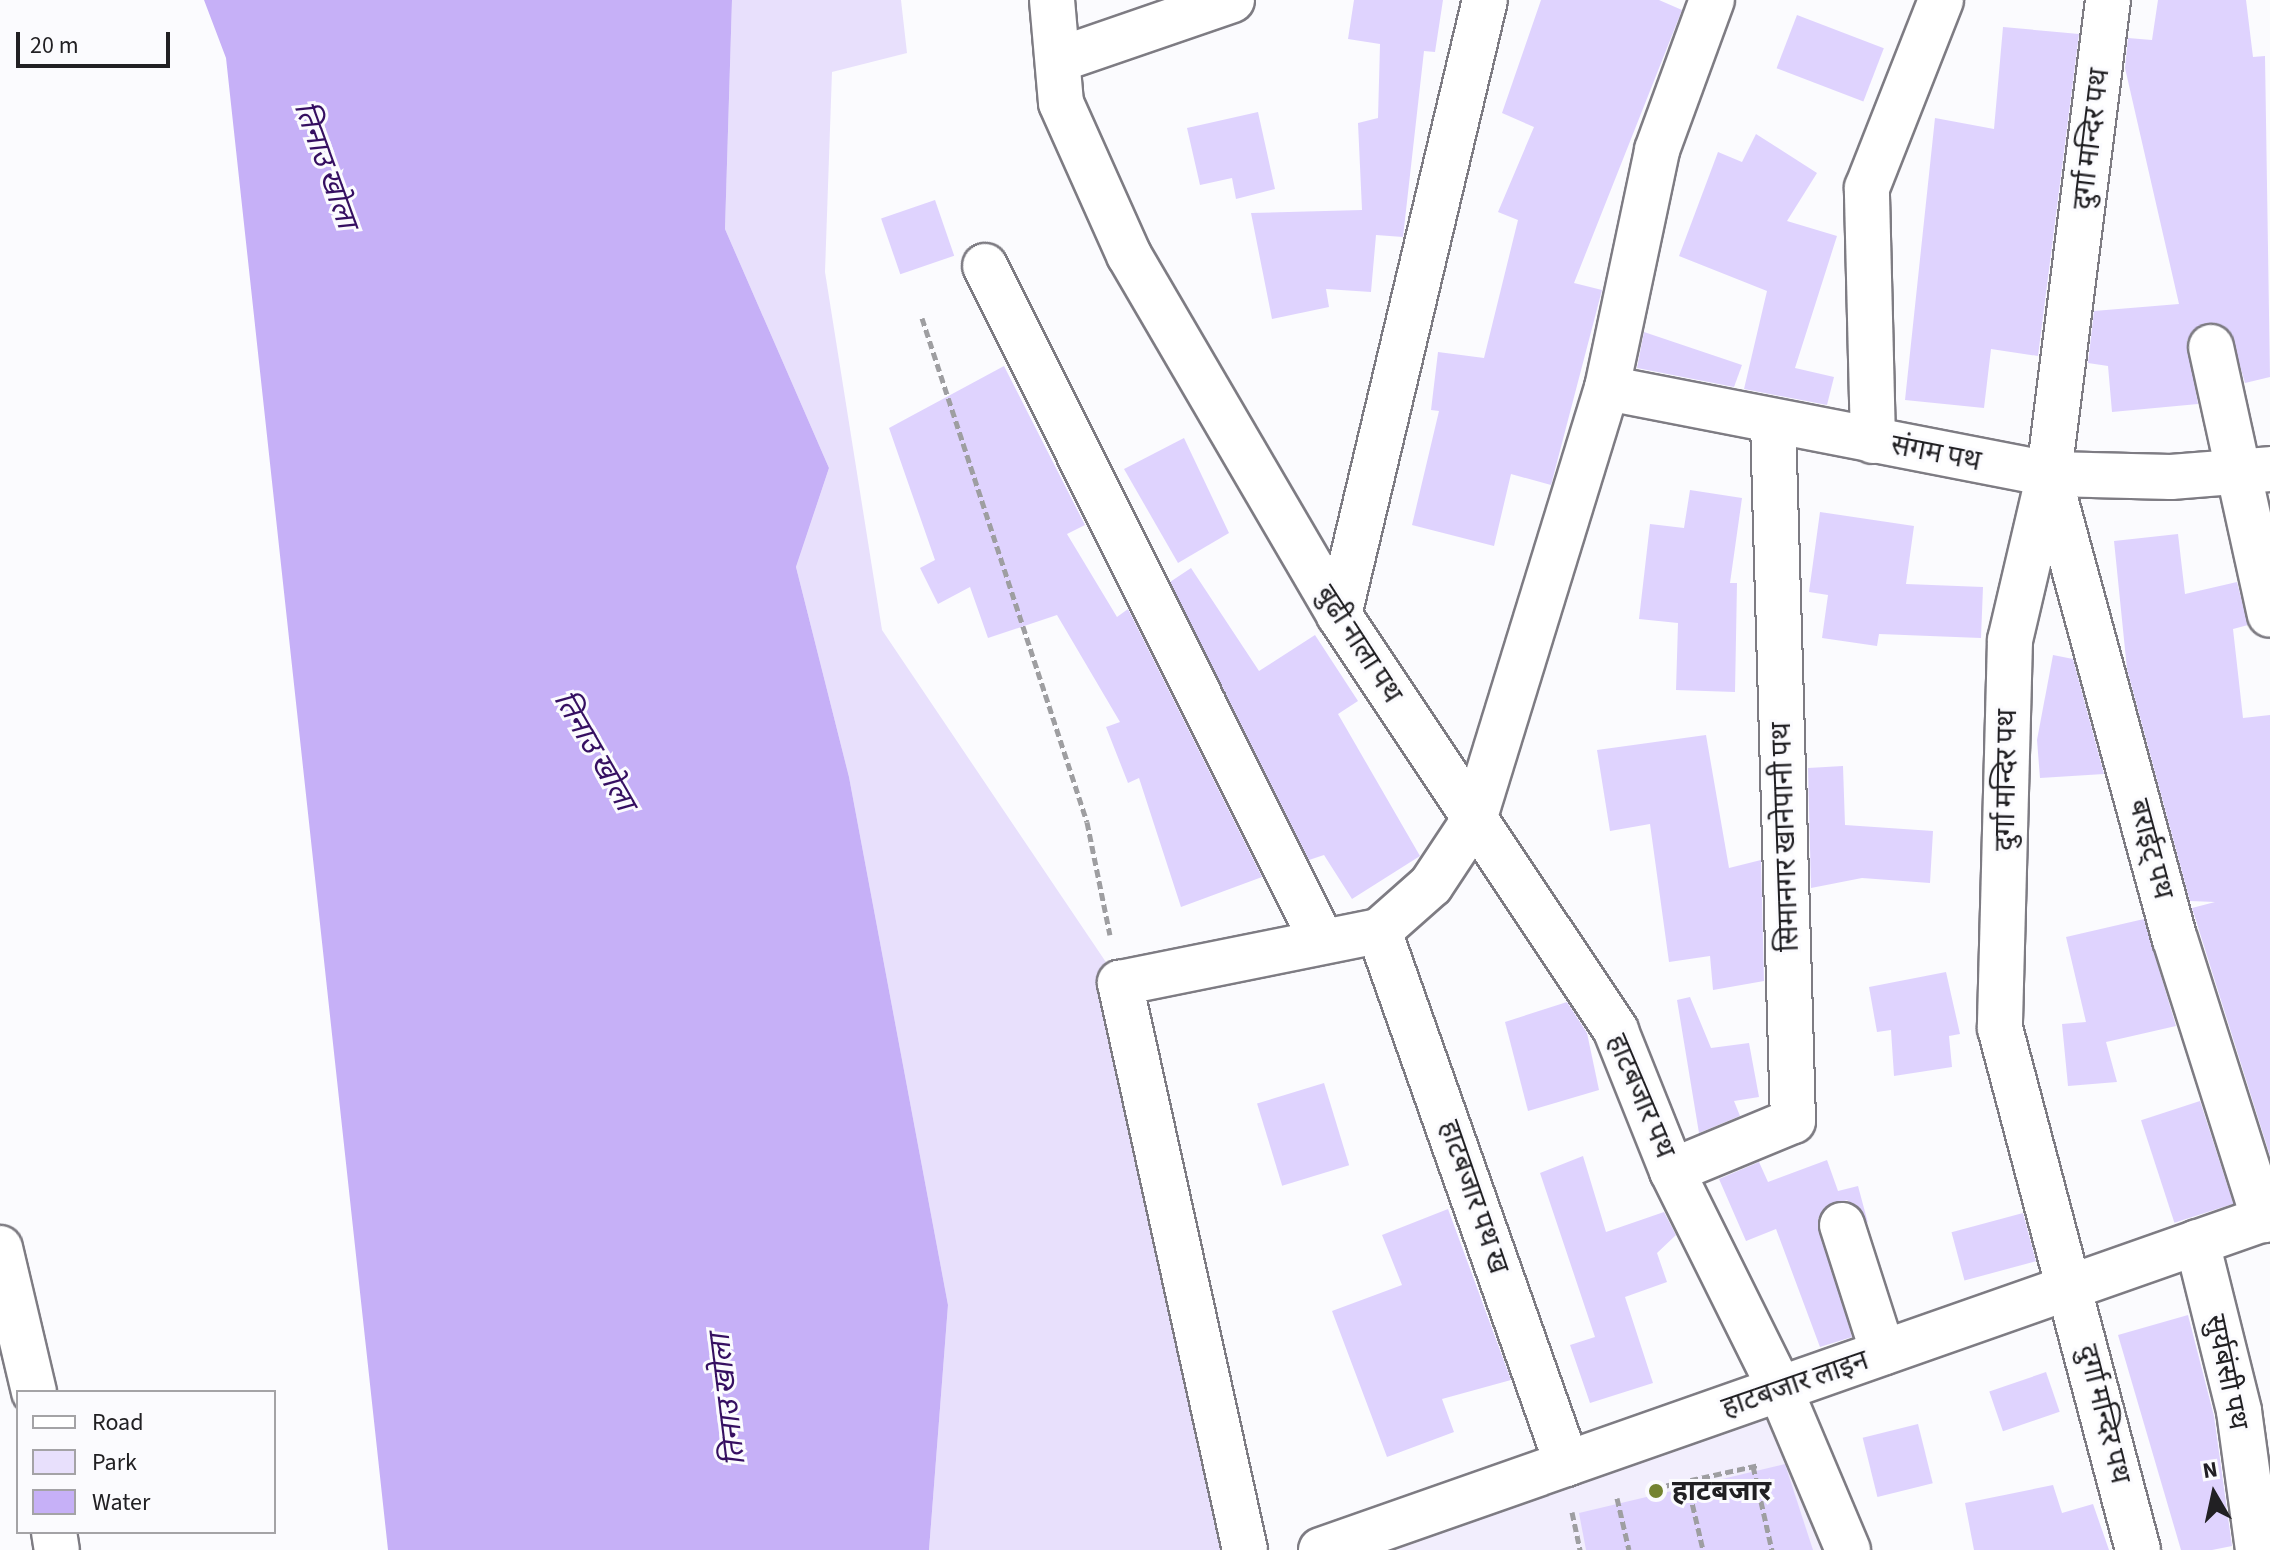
<!DOCTYPE html>
<html>
<head>
<meta charset="utf-8">
<style>
  body { margin:0 }
  #map { position:relative; width:2270px; height:1550px; overflow:hidden; background:#fbfbfe; font-family:"Source Sans 3","Noto Sans Devanagari",sans-serif }
  div>[style] { position:absolute }
  [style*='--x'] { left:calc(var(--x)*1px); top:calc(var(--y)*1px); width:calc(var(--w)*1px); rotate:calc(var(--a)*1deg) }
  .built>* { inset:0; background:#f2eefd }
  .green>* { inset:0; background:#e8e0fc }
  .water>* { inset:0; background:#c6b0f7 }
  .building>* { inset:0; background:#dfd3fe; transform-origin:0 0 }
  .path>* { height:5px; margin-top:-2.5px; transform-origin:0; background:repeating-linear-gradient(90deg,#9e9ea1 0 8px,transparent 0 12px) }
  .roads { filter:drop-shadow(2px 0 #7e7c83) drop-shadow(-2px 0 #7e7c83) drop-shadow(0 2px #7e7c83) drop-shadow(0 -2px #7e7c83) }
  .street>* { height:44px; margin:-22px; padding:0 22px; transform-origin:22px; border-radius:22px; background:#fff }
  .dots>* { width:22px; height:22px; translate:-50% -50%; box-sizing:border-box; border:4px solid #fbfbfe; border-radius:50% }
  span { translate:-50% -50%; white-space:nowrap; text-align:center; line-height:1.15; -webkit-text-stroke:6px #fbfbfe; paint-order:stroke }
  .street-label { font-size:28px; color:#212023 }
  .poi-label { font-size:28px; color:#212023; font-weight:700 }
  .left { translate:0 -50%; text-align:left }
  .water-label { font-size:30px; color:#350f61; font-style:italic }
  .legend { position:absolute; left:16px; top:1390px; width:260px; height:144px; box-sizing:border-box; background:#fbfbfe; border:2px solid #a4a3a6; margin:0; padding:10px 14px; list-style:none; font-size:24px; color:#212023 }
  .legend li { display:flex; align-items:center; gap:16px; height:40px }
  .legend b { width:40px; border:2px solid #a4a3a6 }
  .north { position:absolute; left:2174px; top:1454px; width:80px; height:80px; -webkit-text-stroke:6px #fbfbfe; paint-order:stroke; rotate:351deg; font-size:22px; font-weight:700; line-height:32px; text-align:center; color:#212023 }
  .north::after { content:''; display:block; margin:auto; width:28px; height:36px; background:#212023; clip-path:polygon(50% 0,100% 100%,50% 72%,0 100%) }
  .scale { position:absolute; left:16px; top:32px; width:154px; height:36px; box-sizing:border-box; border:4px solid #212023; border-top:0; padding-left:10px; font-size:24px; line-height:28px; white-space:nowrap; color:#212023; -webkit-text-stroke:6px #fbfbfe; paint-order:stroke }
</style>
</head>
<body>
<div id="map">
  <div class="built">
    <div style="clip-path:polygon(1780px 1389px,1848px 1550px,1365px 1550px)"></div>
  </div>
  <div class="green">
    <div style="clip-path:polygon(732px 0,901px 0,907px 53px,832px 72px,825px 272px,882px 630px,1120px 983px,1245px 1550px,929px 1550px,948px 1305px,849px 777px,796px 567px,829px 468px,725px 229px)"></div>
  </div>
  <div class="water">
    <div style="clip-path:polygon(204px 0,732px 0,725px 229px,829px 468px,796px 567px,849px 777px,948px 1305px,929px 1550px,388px 1550px,226px 58px)"></div>
  </div>
  <div class="building">
    <div style="clip-path:polygon(1354px 0,1443px 0,1435px 52px,1424px 51px,1403px 237px,1376px 235px,1371px 292px,1326px 289px,1329px 307px,1272px 319px,1251px 213px,1362px 210px,1358px 123px,1378px 118px,1380px 44px,1348px 39px)"></div>
    <div style="clip-path:polygon(1541px 0,1659px 0,1682px 10px,1574px 283px,1602px 290px,1551px 485px,1511px 474px,1494px 546px,1412px 525px,1439px 411px,1431px 410px,1438px 352px,1484px 358px,1518px 220px,1498px 212px,1534px 127px,1502px 113px)"></div>
    <div style="clip-path:polygon(2158px 0,2246px 0,2253px 57px,2265px 56px,2270px 377px,2245px 383px,2230px 331px,2206px 323px,2187px 340px,2198px 404px,2112px 412px,2108px 366px,2088px 363px,2094px 311px,2179px 304px,2125px 68px,2128px 38px,2152px 40px)"></div>
    <div style="left:1797px;top:15px;width:93px;height:57px;rotate:21deg"></div>
    <div style="clip-path:polygon(2003px 27px,2079px 34px,2038px 356px,1991px 349px,1984px 408px,1905px 400px,1935px 118px,1994px 129px)"></div>
    <div style="clip-path:polygon(1258px 112px,1275px 189px,1236px 199px,1232px 178px,1200px 185px,1187px 128px)"></div>
    <div style="clip-path:polygon(1756px 134px,1817px 173px,1787px 221px,1837px 236px,1795px 368px,1834px 377px,1827px 405px,1744px 389px,1767px 291px,1679px 256px,1718px 152px,1742px 162px)"></div>
    <div style="left:935px;top:200px;width:59px;height:57px;rotate:71deg"></div>
    <div style="clip-path:polygon(1644px 332px,1742px 365px,1734px 387px,1637px 368px)"></div>
    <div style="clip-path:polygon(1004px 366px,1085px 525px,1067px 534px,1117px 617px,1128px 609px,1262px 877px,1181px 907px,1139px 778px,1128px 783px,1106px 727px,1120px 722px,1057px 615px,988px 638px,970px 587px,938px 604px,920px 568px,935px 560px,889px 428px)"></div>
    <div style="clip-path:polygon(1184px 438px,1229px 533px,1178px 563px,1124px 469px)"></div>
    <div style="clip-path:polygon(1690px 490px,1742px 498px,1730px 583px,1737px 583px,1735px 692px,1676px 690px,1678px 623px,1639px 619px,1650px 524px,1684px 528px)"></div>
    <div style="clip-path:polygon(1820px 512px,1914px 526px,1906px 584px,1983px 587px,1981px 638px,1879px 634px,1877px 646px,1822px 638px,1828px 595px,1809px 592px)"></div>
    <div style="clip-path:polygon(2178px 534px,2185px 594px,2237px 582px,2248px 625px,2233px 629px,2243px 718px,2270px 715px,2270px 1156px,2192px 908px,2215px 902px,2190px 901px,2127px 669px,2114px 541px)"></div>
    <div style="clip-path:polygon(1191px 568px,1259px 671px,1315px 635px,1358px 701px,1338px 714px,1420px 856px,1352px 899px,1324px 855px,1309px 860px,1170px 582px)"></div>
    <div style="clip-path:polygon(2053px 655px,2073px 659px,2104px 774px,2040px 778px,2037px 740px)"></div>
    <div style="clip-path:polygon(1706px 735px,1729px 868px,1761px 860px,1764px 981px,1713px 990px,1710px 956px,1669px 962px,1650px 824px,1610px 831px,1597px 750px)"></div>
    <div style="clip-path:polygon(1843px 766px,1845px 825px,1933px 831px,1930px 883px,1862px 878px,1811px 888px,1808px 768px)"></div>
    <div style="clip-path:polygon(2144px 919px,2176px 1026px,2106px 1042px,2117px 1082px,2068px 1086px,2062px 1024px,2086px 1022px,2066px 937px)"></div>
    <div style="clip-path:polygon(1946px 972px,1960px 1034px,1949px 1036px,1952px 1067px,1894px 1076px,1891px 1030px,1877px 1032px,1869px 987px)"></div>
    <div style="clip-path:polygon(1690px 997px,1711px 1048px,1749px 1043px,1759px 1097px,1734px 1101px,1740px 1116px,1699px 1133px,1677px 1000px)"></div>
    <div style="clip-path:polygon(1567px 1002px,1587px 1033px,1599px 1090px,1528px 1111px,1505px 1022px)"></div>
    <div style="left:1324px;top:1083px;width:86px;height:70px;rotate:73deg"></div>
    <div style="left:2200px;top:1101px;width:108px;height:62px;rotate:72deg"></div>
    <div style="clip-path:polygon(1583px 1156px,1606px 1232px,1664px 1212px,1676px 1235px,1657px 1253px,1667px 1282px,1625px 1297px,1653px 1383px,1590px 1403px,1570px 1345px,1595px 1337px,1540px 1173px)"></div>
    <div style="clip-path:polygon(1827px 1160px,1838px 1191px,1858px 1186px,1868px 1223px,1847px 1200px,1824px 1208px,1818px 1219px,1852px 1337px,1820px 1347px,1776px 1229px,1746px 1241px,1719px 1179px,1759px 1162px,1768px 1182px)"></div>
    <div style="clip-path:polygon(1448px 1209px,1511px 1380px,1442px 1399px,1454px 1432px,1387px 1457px,1332px 1311px,1402px 1285px,1382px 1235px)"></div>
    <div style="left:2023px;top:1213px;width:50px;height:74px;rotate:75deg"></div>
    <div style="clip-path:polygon(2188px 1315px,2214px 1416px,2232px 1546px,2212px 1550px,2181px 1550px,2118px 1335px)"></div>
    <div style="left:2046px;top:1372px;width:42px;height:60px;rotate:71deg"></div>
    <div style="left:1918px;top:1424px;width:61px;height:57px;rotate:76deg"></div>
    <div style="clip-path:polygon(1785px 1464px,1813px 1550px,1586px 1550px,1579px 1513px)"></div>
    <div style="clip-path:polygon(2053px 1485px,2062px 1513px,2093px 1504px,2109px 1550px,1974px 1550px,1965px 1503px)"></div>
  </div>
  <div class="path">
    <div style="--x:922;--y:318;--w:530;--a:71.87"></div>
    <div style="--x:1087;--y:822;--w:115;--a:78.5"></div>
    <div style="--x:1753;--y:1466;--w:86;--a:77.3"></div>
    <div style="--x:1687;--y:1481;--w:71;--a:76.9"></div>
    <div style="--x:1655;--y:1488;--w:107;--a:-12.5"></div>
    <div style="--x:1617;--y:1498;--w:53;--a:77"></div>
    <div style="--x:1572;--y:1512;--w:39;--a:78"></div>
  </div>
  <div class="roads">
    <div class="street">
      <div style="--x:1052;--y:0;--w:103;--a:85"></div>
      <div style="--x:1061;--y:103;--w:167;--a:65.9"></div>
      <div style="--x:1129;--y:255;--w:417;--a:59.7"></div>
      <div style="--x:1339;--y:615;--w:500;--a:56.3"></div>
      <div style="--x:1616;--y:1031;--w:151;--a:68.2"></div>
      <div style="--x:1672;--y:1171;--w:243;--a:63.6"></div>
      <div style="--x:1780;--y:1389;--w:175;--a:67.1"></div>
      <div style="--x:2108;--y:0;--w:478;--a:97.1"></div>
      <div style="--x:2049;--y:474;--w:171;--a:103.2"></div>
      <div style="--x:2010;--y:640;--w:388;--a:91.5"></div>
      <div style="--x:2000;--y:1028;--w:540;--a:75.19"></div>
      <div style="--x:1058;--y:60;--w:184;--a:-19"></div>
      <div style="--x:985;--y:266;--w:752;--a:63.47"></div>
      <div style="--x:2211;--y:347;--w:274;--a:77.6"></div>
      <div style="--x:1607;--y:388;--w:450;--a:11"></div>
      <div style="--x:2049;--y:474;--w:122;--a:1.4"></div>
      <div style="--x:2171;--y:477;--w:99;--a:-4.6"></div>
      <div style="--x:1873;--y:441;--w:253;--a:-91.4"></div>
      <div style="--x:1867;--y:188;--w:202;--a:-68.5"></div>
      <div style="--x:2050;--y:480;--w:476;--a:74.8"></div>
      <div style="--x:2175;--y:939;--w:295;--a:72.4"></div>
      <div style="--x:1339;--y:615;--w:632;--a:-76.65"></div>
      <div style="--x:1379;--y:931;--w:565;--a:70.57"></div>
      <div style="--x:1672;--y:1171;--w:131;--a:-22.5"></div>
      <div style="--x:1793;--y:1121;--w:700;--a:-91.64"></div>
      <div style="--x:1842;--y:1225;--w:134;--a:72.2"></div>
      <div style="--x:2197;--y:1242;--w:174;--a:76"></div>
      <div style="--x:2239;--y:1411;--w:140;--a:82.2"></div>
      <div style="--x:0;--y:1248;--w:148;--a:76.7"></div>
      <div style="--x:54;--y:1532;--w:18;--a:81"></div>
      <div style="--x:1245;--y:1550;--w:581;--a:-102.43"></div>
      <div style="--x:1120;--y:983;--w:264;--a:-11.4"></div>
      <div style="--x:1379;--y:931;--w:69;--a:-41.5"></div>
      <div style="--x:1431;--y:885;--w:78;--a:-56.5"></div>
      <div style="--x:1474;--y:820;--w:452;--a:-72.9"></div>
      <div style="--x:1607;--y:388;--w:243;--a:-78.1"></div>
      <div style="--x:1657;--y:150;--w:160;--a:-69.9"></div>
      <div style="--x:1321;--y:1550;--w:1006;--a:-19.34"></div>
    </div>
  </div>
  <div class="dots">
    <div style="left:1656px;top:1491px;background:#748331"></div>
  </div>
  <div class="street-label">
    <span style="left:2091px;top:139px;rotate:-83deg">दुर्गा मन्दिर पथ</span>
    <span style="left:1936px;top:453px;rotate:11deg">संगम पथ</span>
    <span style="left:1359px;top:644px;rotate:57deg">बुढी नाला पथ</span>
    <span style="left:2006px;top:780px;rotate:-89deg">दुर्गा मन्दिर पथ</span>
    <span style="left:1785px;top:837px;rotate:-92deg">सिमानगर खानेपानी पथ</span>
    <span style="left:2151px;top:849px;rotate:75deg">बराईट् पथ</span>
    <span style="left:1641px;top:1096px;rotate:67deg">हाटबजार पथ</span>
    <span style="left:1474px;top:1197px;rotate:71deg">हाटबजार पथ ख</span>
    <span style="left:2227px;top:1372px;rotate:78deg">सुर्यबंसी पथ</span>
    <span style="left:1795px;top:1384px;rotate:-19deg">हाटबजार लाइन</span>
    <span style="left:2104px;top:1414px;rotate:76deg">दुर्गा मन्दिर पथ</span>
  </div>
  <div class="poi-label">
    <span class="left" style="left:1672px;top:1491px">हाटबजार</span>
  </div>
  <div class="water-label">
    <span style="left:325px;top:165px;rotate:70deg">तिनाउ खोला</span>
    <span style="left:594px;top:751px;rotate:60deg">तिनाउ खोला</span>
    <span style="left:728px;top:1400px;rotate:-97deg">तिनाउ खोला</span>
  </div>
  <ul class="legend">
  <li><b style="height:10px;background:#fff"></b>Road</li>
  <li><b style="height:22px;background:#e8e0fc"></b>Park</li>
  <li><b style="height:22px;background:#c6b0f7"></b>Water</li>
  </ul>
  <div class="north">N</div>
  <div class="scale">20 m</div>
</div>
</body>
</html>
